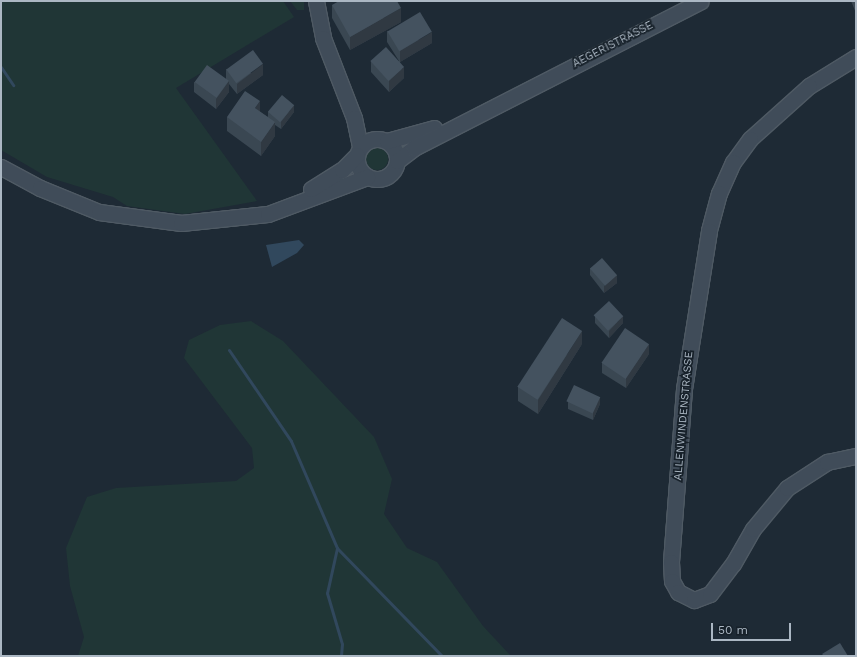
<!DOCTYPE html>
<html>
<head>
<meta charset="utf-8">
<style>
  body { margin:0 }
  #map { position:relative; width:857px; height:657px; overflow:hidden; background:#1e2a35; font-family:"Work Sans",sans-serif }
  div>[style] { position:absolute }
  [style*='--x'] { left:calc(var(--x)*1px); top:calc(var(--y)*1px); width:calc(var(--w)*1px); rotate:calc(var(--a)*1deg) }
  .green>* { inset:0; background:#203636 }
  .round { border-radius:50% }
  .water>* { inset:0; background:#31485d }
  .stream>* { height:3px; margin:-1.5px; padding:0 1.5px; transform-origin:1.5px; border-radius:1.5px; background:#31485d }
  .roads { filter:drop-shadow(1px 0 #4f5a64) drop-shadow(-1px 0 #4f5a64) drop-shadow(0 1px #4f5a64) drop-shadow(0 -1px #4f5a64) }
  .secondary>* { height:15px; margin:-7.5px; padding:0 7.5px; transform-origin:7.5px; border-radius:7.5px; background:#404c59 }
  .secondary>.ring { margin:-7.5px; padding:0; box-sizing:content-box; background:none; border:15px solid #404c59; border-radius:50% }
  .wall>* { inset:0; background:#3a4752 }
  .shaded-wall>* { inset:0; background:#303942 }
  .building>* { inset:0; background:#44525f; transform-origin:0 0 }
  span { translate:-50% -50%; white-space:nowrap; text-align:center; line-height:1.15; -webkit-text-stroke:3.5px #17212a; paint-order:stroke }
  .street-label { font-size:11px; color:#abb7c3 }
  .frame { position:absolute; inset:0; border:2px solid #abb7c3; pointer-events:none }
  .scale { position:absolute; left:711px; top:623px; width:80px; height:18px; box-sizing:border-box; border:2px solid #abb7c3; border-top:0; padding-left:5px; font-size:12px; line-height:14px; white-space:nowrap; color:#abb7c3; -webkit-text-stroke:3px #17212a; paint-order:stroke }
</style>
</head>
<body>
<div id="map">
  <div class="green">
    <div style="clip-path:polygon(1px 1px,283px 1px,294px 17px,176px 88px,257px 201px,185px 214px,127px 206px,113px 197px,47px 177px,1px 150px)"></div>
    <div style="clip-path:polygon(290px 1px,304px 1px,304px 10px,297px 10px)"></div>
    <div class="round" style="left:366px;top:148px;width:22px;height:22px"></div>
    <div style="clip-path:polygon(251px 321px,283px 341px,374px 437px,392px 479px,384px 514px,407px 548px,437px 562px,483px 626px,511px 656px,78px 656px,84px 637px,70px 586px,66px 548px,87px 497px,116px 488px,236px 481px,254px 468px,252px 448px,184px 358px,189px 340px,220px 325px)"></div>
  </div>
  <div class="water">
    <div style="clip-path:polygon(299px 240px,304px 245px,297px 253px,272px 267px,266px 245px)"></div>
  </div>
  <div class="stream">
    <div style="--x:1;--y:67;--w:22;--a:56"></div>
    <div style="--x:229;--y:350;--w:110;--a:55.7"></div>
    <div style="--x:291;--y:441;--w:116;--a:66.7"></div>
    <div style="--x:337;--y:548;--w:151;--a:45.8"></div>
    <div style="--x:337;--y:548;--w:46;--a:102.5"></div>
    <div style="--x:327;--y:593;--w:53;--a:73.6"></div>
    <div style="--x:342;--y:644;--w:12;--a:95"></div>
  </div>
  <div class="roads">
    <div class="secondary">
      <div style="--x:316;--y:1;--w:38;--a:79"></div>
      <div style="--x:323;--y:38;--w:86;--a:68.8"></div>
      <div style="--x:354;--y:118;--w:30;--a:78"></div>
      <div style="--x:856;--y:57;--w:55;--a:148.3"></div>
      <div style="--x:809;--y:86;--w:79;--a:138.1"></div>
      <div style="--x:750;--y:139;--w:29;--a:126"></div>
      <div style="--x:733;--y:162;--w:34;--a:114"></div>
      <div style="--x:719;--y:193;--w:39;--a:105"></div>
      <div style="--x:709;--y:231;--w:160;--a:99"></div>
      <div style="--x:684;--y:389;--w:173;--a:94.3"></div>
      <div style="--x:671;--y:562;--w:19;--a:87"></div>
      <div style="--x:672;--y:581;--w:13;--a:61"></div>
      <div style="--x:678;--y:592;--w:18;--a:27"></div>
      <div style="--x:694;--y:600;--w:17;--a:-21"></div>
      <div style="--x:710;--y:594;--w:38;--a:-53"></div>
      <div style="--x:733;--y:564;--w:40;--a:-60.3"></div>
      <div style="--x:753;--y:529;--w:53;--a:-50.3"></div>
      <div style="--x:787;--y:488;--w:48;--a:-33"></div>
      <div style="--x:827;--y:462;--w:30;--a:-12"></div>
      <div class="ring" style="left:357px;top:139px;width:25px;height:25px"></div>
      <div style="--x:387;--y:141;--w:49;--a:-15.5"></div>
      <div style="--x:397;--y:161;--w:21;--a:-37"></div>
      <div style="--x:414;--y:148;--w:322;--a:-27.1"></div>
      <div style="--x:1;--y:167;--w:44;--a:28.3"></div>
      <div style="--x:40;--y:188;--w:64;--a:22.1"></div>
      <div style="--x:99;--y:212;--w:83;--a:7.6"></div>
      <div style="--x:181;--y:223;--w:87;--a:-5.9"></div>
      <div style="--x:268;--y:214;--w:106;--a:-20.5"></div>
      <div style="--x:311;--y:189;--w:36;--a:-32"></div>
      <div style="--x:342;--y:170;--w:21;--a:-45"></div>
    </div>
  </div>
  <div class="wall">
    <div style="clip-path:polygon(851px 1px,856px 1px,856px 13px)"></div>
    <div style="clip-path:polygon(332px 5px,401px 22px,350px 50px,332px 18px)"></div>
    <div style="clip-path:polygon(387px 31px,432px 43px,400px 62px,404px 78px,389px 92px,371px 72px,371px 61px,399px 61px,387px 42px)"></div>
    <div style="clip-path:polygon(226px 69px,263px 75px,237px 94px,229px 84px,229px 92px,216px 109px,194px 92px,194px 82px,226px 79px)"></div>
    <div style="clip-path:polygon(260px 112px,268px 117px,268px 112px,294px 112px,281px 129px,275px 125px,275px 136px,261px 156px,227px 131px,227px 117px)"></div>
    <div style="clip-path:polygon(590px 268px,617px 283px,604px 293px,590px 275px)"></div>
    <div style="clip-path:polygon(595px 316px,623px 323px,609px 338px,595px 323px)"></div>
    <div style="clip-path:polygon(582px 344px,538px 414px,518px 401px,518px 387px)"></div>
    <div style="clip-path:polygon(649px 354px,626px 388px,602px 373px,602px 363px)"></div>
    <div style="clip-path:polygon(568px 402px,600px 404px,593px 420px,568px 409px)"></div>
  </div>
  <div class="shaded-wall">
    <div style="clip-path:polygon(401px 8px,401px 22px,350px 50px,350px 37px)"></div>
    <div style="clip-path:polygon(432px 32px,432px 43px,400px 62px,400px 51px)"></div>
    <div style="clip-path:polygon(263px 64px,263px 75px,237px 94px,237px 84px)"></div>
    <div style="clip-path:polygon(404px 67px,404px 78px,389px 92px,389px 81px)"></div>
    <div style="clip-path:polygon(229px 81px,229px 92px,216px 109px,216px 99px)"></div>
    <div style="clip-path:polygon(260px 101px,260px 115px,255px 108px)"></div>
    <div style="clip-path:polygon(294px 105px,294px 112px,281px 129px,281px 122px)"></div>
    <div style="clip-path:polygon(275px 122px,275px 136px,261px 156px,261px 142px)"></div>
    <div style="clip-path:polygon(617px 275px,617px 283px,604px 293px,604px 286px)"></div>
    <div style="clip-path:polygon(623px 316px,623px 323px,609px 338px,609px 331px)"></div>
    <div style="clip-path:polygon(582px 331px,582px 344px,538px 414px,538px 400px)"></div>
    <div style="clip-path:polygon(649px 344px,649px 354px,626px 388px,626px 378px)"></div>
    <div style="clip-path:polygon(600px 397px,600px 404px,593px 420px,593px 412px)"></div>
  </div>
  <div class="building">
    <div style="clip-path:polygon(339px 1px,397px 1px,401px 8px,350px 37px,332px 5px)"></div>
    <div style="left:420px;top:12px;width:23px;height:38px;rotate:59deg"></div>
    <div style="left:386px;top:47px;width:27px;height:21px;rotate:48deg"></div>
    <div style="left:253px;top:50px;width:17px;height:33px;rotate:54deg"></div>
    <div style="left:207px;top:65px;width:27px;height:21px;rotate:36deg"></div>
    <div style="clip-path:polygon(245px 91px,260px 101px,255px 108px,275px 122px,261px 142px,227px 117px)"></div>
    <div style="left:282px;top:95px;width:16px;height:22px;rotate:40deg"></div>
    <div style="left:602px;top:258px;width:23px;height:16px;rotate:49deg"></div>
    <div style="left:609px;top:301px;width:21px;height:21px;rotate:47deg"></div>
    <div style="left:562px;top:318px;width:24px;height:82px;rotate:33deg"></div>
    <div style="left:625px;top:328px;width:29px;height:42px;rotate:34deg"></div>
    <div style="left:574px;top:385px;width:29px;height:18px;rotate:25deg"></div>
    <div style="clip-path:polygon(840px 643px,848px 656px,824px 656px,822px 654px)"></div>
  </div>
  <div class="street-label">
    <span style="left:613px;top:45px;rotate:-27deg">AEGERISTRASSE</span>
    <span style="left:684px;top:416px;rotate:-85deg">ALLENWINDENSTRASSE</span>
  </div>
  <div class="frame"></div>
  <div class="scale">50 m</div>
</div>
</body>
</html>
